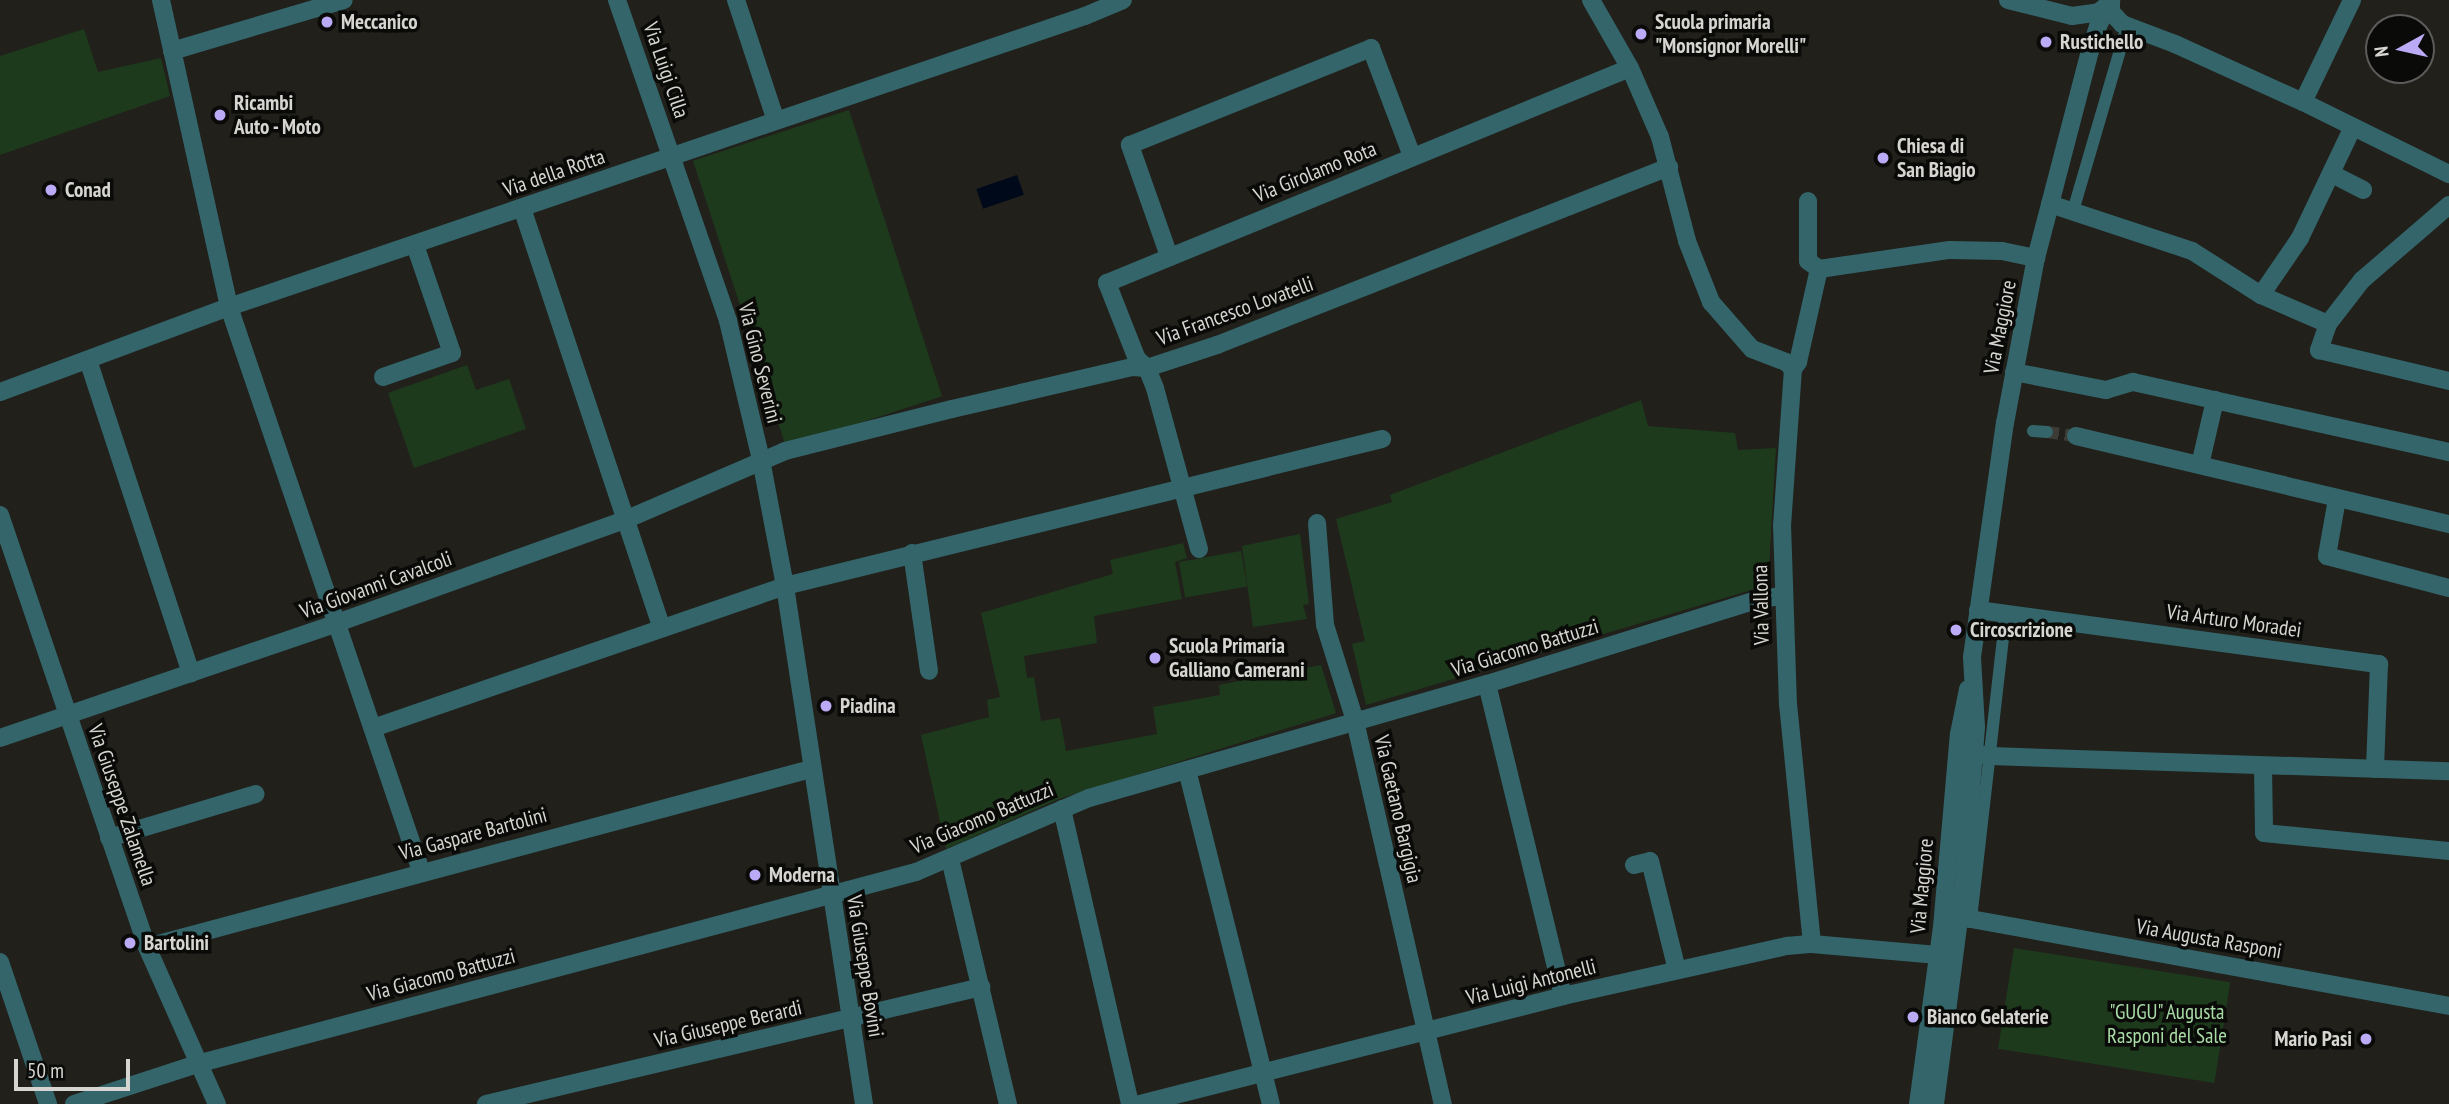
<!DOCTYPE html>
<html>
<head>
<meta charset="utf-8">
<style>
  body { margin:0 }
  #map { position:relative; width:2449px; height:1104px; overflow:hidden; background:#21201b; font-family:"PT Sans Narrow",sans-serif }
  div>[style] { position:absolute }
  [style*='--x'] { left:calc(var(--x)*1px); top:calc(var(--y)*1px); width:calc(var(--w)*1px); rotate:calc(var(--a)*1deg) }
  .green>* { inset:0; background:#1e3a1d; transform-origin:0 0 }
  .water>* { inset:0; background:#00091a; transform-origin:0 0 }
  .pedestrian-tunnel>* { height:12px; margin-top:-6px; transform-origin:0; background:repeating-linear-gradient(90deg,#3c3b36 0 12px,transparent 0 18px) }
  .pedestrian>* { height:12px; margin:-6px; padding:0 6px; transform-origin:6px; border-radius:6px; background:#33656a }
  .minor>* { height:18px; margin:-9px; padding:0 9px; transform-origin:9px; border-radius:9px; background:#33656a }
  .tertiary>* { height:18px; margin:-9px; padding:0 9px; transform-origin:9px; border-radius:9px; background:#33656a }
  .dots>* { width:19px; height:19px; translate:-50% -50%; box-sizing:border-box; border:4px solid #0a0a08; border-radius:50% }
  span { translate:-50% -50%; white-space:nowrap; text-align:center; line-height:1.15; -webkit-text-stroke:7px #0a0a08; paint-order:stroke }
  .poi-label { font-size:21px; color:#d6d5d2; font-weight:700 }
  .left { translate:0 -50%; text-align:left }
  .right { translate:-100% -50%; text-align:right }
  .street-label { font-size:21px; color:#d6d5d2 }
  .park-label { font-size:21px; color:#a9dca6 }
  .north { position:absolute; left:2365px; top:14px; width:70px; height:70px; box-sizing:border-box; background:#0a0a08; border:2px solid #5c5b59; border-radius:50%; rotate:262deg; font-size:19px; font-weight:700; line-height:28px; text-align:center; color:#d6d5d2 }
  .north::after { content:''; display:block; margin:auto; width:24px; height:32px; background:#bbaaf6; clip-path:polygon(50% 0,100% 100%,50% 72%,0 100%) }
  .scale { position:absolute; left:14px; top:1059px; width:116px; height:32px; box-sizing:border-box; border:4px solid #d6d5d2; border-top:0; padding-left:9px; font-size:21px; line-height:24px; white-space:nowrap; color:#d6d5d2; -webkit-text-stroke:5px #0a0a08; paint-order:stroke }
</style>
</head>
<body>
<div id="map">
  <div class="green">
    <div style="clip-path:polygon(84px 29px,98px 72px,161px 58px,170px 96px,0 155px,0 56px)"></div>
    <div style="left:849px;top:110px;width:301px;height:164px;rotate:72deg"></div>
    <div style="clip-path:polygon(467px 365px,476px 390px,509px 379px,526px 429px,414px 468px,388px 393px)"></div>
    <div style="clip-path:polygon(1641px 400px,1648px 426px,1735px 433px,1738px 450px,1776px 448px,1768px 585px,1366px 705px,1352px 644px,1365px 641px,1336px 519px,1392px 502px,1390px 495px)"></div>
    <div style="clip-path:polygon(1300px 534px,1309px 604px,1303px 605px,1307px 619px,1253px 627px,1242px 546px)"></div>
    <div style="clip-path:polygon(1183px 543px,1187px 558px,1175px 562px,1182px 599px,1094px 616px,1097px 643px,1024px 656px,1027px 678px,1034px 677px,1041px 721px,1060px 718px,1066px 751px,1157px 734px,1153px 707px,1220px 695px,1219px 685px,1321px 665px,1336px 713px,1059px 799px,946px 849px,921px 735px,989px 717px,987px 700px,1000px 697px,981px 613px,1113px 574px,1110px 560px)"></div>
    <div style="left:1241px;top:551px;width:36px;height:63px;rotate:80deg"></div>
    <div style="left:2014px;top:948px;width:219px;height:102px;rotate:9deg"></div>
  </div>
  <div class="water">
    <div style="left:1017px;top:175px;width:21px;height:43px;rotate:71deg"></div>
  </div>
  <div class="pedestrian-tunnel">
    <div style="--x:2047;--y:432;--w:29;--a:8"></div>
  </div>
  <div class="pedestrian">
    <div style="--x:2073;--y:211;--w:193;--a:-73.7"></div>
    <div style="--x:2033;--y:431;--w:14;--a:4"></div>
    <div style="--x:1971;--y:919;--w:308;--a:-83.5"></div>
  </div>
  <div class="minor">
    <div style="--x:161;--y:0;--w:314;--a:77.5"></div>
    <div style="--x:229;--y:307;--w:596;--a:71.2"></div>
    <div style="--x:736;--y:0;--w:127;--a:71.7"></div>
    <div style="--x:1591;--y:0;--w:78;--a:60.2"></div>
    <div style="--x:1630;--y:68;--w:75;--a:66.5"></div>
    <div style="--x:1660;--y:137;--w:107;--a:75.4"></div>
    <div style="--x:1687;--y:241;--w:66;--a:68.5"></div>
    <div style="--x:1711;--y:302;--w:62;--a:48.9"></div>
    <div style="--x:1752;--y:349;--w:36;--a:21"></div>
    <div style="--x:1786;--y:362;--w:10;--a:45"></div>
    <div style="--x:2111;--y:2;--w:10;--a:90"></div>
    <div style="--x:2111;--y:12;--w:16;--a:47"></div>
    <div style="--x:2122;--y:24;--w:57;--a:20.7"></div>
    <div style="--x:2175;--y:44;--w:141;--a:24.4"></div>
    <div style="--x:2303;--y:102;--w:163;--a:26.3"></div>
    <div style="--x:172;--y:51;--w:179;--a:-16.5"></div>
    <div style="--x:2303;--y:102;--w:113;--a:-64.3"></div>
    <div style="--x:2332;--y:174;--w:35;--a:27"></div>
    <div style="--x:1808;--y:201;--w:60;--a:90"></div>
    <div style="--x:1808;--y:261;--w:14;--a:36"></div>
    <div style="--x:1819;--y:269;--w:132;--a:-8.3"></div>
    <div style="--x:1950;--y:250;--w:52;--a:1.1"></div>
    <div style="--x:2002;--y:251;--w:35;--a:12"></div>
    <div style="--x:2050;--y:204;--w:150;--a:18.3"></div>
    <div style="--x:2192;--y:251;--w:82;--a:32.5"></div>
    <div style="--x:2261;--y:295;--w:73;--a:23.4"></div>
    <div style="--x:2449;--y:205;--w:115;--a:139.2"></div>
    <div style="--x:2362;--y:280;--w:56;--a:127.7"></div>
    <div style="--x:2328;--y:324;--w:28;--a:109"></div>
    <div style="--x:2319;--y:350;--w:134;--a:13.4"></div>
    <div style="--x:522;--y:208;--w:441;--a:71.6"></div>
    <div style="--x:1169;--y:256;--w:118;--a:-109.4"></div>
    <div style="--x:1130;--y:145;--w:260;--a:-21.9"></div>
    <div style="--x:1371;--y:48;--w:116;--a:69.2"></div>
    <div style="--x:2261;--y:295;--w:69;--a:-55.6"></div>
    <div style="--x:2300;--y:238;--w:123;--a:-64.5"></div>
    <div style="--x:88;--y:360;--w:330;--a:71.8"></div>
    <div style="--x:2014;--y:372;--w:94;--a:11.1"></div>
    <div style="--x:2106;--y:390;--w:28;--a:-17"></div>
    <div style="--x:2133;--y:382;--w:324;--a:12.5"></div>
    <div style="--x:383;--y:377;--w:73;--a:-19.2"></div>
    <div style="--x:452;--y:353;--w:114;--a:-108.9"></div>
    <div style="--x:0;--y:392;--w:244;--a:-20.4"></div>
    <div style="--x:229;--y:307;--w:904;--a:-18.78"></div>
    <div style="--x:1085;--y:16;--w:41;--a:-22.8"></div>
    <div style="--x:2076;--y:436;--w:383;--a:13.3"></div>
    <div style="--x:2200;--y:465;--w:67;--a:-77"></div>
    <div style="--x:2337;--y:499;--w:58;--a:100"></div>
    <div style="--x:2327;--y:556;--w:126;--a:14.7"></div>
    <div style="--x:1317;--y:523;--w:102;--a:85.5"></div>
    <div style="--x:1325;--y:625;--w:101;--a:72.6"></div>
    <div style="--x:1355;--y:721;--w:393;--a:77.1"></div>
    <div style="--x:1199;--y:549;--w:167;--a:-105.3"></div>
    <div style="--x:1155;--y:388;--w:22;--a:-112"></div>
    <div style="--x:1147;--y:368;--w:13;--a:-138"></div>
    <div style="--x:1137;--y:359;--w:82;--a:-111.5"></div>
    <div style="--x:1107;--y:283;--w:565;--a:-22.35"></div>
    <div style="--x:912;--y:553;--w:119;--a:81.8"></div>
    <div style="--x:1978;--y:610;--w:405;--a:7.7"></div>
    <div style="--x:2379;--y:664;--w:105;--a:92.2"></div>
    <div style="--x:1487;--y:684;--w:321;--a:76.3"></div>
    <div style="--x:373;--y:728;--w:436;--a:-19"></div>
    <div style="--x:785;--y:586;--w:615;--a:-13.83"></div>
    <div style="--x:0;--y:738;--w:356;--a:-18.8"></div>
    <div style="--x:337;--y:623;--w:306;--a:-19.7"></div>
    <div style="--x:625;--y:520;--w:174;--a:-23.3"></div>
    <div style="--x:785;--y:451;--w:172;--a:-14.1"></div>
    <div style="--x:952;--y:409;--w:185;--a:-13.1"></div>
    <div style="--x:1132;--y:367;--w:15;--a:4"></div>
    <div style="--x:1147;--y:368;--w:74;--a:-18.2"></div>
    <div style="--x:1217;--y:345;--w:486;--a:-21.5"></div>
    <div style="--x:1961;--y:750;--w:30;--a:12"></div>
    <div style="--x:1990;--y:756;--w:459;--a:1.9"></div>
    <div style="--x:2263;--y:767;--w:66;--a:89.1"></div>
    <div style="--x:2264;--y:833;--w:186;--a:5.6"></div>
    <div style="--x:1187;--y:770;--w:344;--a:75.9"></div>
    <div style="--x:1062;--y:809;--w:303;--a:77"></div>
    <div style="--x:109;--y:838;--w:153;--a:-16.7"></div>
    <div style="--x:950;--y:859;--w:252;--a:76.7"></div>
    <div style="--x:1634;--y:865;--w:16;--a:-14"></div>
    <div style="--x:1650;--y:861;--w:112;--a:76.1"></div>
    <div style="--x:1947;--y:923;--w:14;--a:-21"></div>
    <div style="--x:1960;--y:918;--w:11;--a:5"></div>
    <div style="--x:1971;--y:919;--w:486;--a:10.3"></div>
    <div style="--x:1812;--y:944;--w:240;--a:-95.7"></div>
    <div style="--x:1788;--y:705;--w:179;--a:-91.9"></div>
    <div style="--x:1782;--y:526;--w:157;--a:-86"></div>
    <div style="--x:1793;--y:369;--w:9;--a:-54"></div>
    <div style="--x:1798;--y:362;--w:95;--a:-77.3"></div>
    <div style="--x:147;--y:947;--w:687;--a:-15.01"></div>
    <div style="--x:0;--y:962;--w:150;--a:71.3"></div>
    <div style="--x:74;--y:1104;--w:129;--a:-18"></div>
    <div style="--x:197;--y:1064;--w:744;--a:-14.95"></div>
    <div style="--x:916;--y:872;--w:188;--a:-23.2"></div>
    <div style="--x:1089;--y:798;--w:414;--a:-16"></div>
    <div style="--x:1487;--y:684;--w:286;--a:-17.3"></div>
    <div style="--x:1760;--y:599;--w:22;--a:-8"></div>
    <div style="--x:486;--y:1104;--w:509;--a:-13.3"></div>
    <div style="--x:1140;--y:1104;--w:437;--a:-14.3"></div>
    <div style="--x:1563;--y:996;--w:230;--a:-12.6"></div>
    <div style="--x:1787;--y:946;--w:25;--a:-5"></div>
    <div style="--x:1812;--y:944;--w:126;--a:5"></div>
  </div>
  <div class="tertiary">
    <div style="--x:617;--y:0;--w:340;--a:70.9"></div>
    <div style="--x:728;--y:321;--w:143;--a:76.6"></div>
    <div style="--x:761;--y:460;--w:128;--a:79.2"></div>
    <div style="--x:785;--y:586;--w:524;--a:81.33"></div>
    <div style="--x:2008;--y:0;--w:66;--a:14"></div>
    <div style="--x:2072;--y:16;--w:27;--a:-8"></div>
    <div style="--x:2099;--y:12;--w:16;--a:-40"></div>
    <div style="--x:0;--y:515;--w:456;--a:71.2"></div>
    <div style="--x:147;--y:947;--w:172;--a:66"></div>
    <div style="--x:1918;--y:1104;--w:179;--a:-82.3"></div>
    <div style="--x:1942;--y:927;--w:194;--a:-85"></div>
    <div style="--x:1959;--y:734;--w:46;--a:-78.7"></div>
    <div style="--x:1935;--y:1104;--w:217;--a:-82.6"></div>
    <div style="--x:1963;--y:889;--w:163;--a:-85.4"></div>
    <div style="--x:1976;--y:727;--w:70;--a:-93.3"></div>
    <div style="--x:1972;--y:657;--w:236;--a:-82"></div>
    <div style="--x:2005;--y:423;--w:168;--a:-79.4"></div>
    <div style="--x:2036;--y:258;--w:214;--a:-75.4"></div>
    <div style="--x:2090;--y:51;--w:26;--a:-72"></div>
    <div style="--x:2098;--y:26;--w:29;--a:-63"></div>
  </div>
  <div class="dots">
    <div style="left:327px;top:22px;background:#bbaaf6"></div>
    <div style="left:1641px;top:34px;background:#bbaaf6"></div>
    <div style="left:2046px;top:42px;background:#bbaaf6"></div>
    <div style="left:220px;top:115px;background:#bbaaf6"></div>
    <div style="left:1883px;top:158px;background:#bbaaf6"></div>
    <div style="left:51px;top:190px;background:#bbaaf6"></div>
    <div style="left:1956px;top:630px;background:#bbaaf6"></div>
    <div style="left:1155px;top:658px;background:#bbaaf6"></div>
    <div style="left:826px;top:706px;background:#bbaaf6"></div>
    <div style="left:755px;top:875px;background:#bbaaf6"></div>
    <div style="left:130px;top:943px;background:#bbaaf6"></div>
    <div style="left:1913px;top:1017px;background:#bbaaf6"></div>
    <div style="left:2366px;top:1039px;background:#bbaaf6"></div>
  </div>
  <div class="poi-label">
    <span class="left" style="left:341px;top:22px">Meccanico</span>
    <span class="left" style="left:1655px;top:34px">Scuola primaria<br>"Monsignor Morelli"</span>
    <span class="left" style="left:2060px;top:42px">Rustichello</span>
    <span class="left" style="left:234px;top:115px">Ricambi<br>Auto - Moto</span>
    <span class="left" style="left:1897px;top:158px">Chiesa di<br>San Biagio</span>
    <span class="left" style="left:65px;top:190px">Conad</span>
    <span class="left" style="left:1970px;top:630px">Circoscrizione</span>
    <span class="left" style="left:1169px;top:658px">Scuola Primaria<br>Galliano Camerani</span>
    <span class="left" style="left:840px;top:706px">Piadina</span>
    <span class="left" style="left:769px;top:875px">Moderna</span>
    <span class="left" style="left:144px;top:943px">Bartolini</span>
    <span class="left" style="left:1927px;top:1017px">Bianco Gelaterie</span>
    <span class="right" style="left:2352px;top:1039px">Mario Pasi</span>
  </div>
  <div class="street-label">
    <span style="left:666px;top:70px;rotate:71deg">Via Luigi Cilla</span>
    <span style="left:1315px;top:172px;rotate:-22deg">Via Girolamo Rota</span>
    <span style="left:554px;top:173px;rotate:-19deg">Via della Rotta</span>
    <span style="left:1235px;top:311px;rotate:-20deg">Via Francesco Lovatelli</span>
    <span style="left:2000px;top:327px;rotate:-79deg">Via Maggiore</span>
    <span style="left:760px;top:363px;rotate:76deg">Via Gino Severini</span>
    <span style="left:376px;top:585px;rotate:-20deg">Via Giovanni Cavalcoli</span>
    <span style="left:1761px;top:605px;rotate:-91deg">Via Vallona</span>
    <span style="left:2234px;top:621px;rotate:8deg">Via Arturo Moradei</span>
    <span style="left:1525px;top:648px;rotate:-17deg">Via Giacomo Battuzzi</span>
    <span style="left:122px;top:805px;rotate:71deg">Via Giuseppe Zalamella</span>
    <span style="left:1398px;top:809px;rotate:77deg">Via Gaetano Bargigia</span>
    <span style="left:982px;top:818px;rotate:-23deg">Via Giacomo Battuzzi</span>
    <span style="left:473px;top:834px;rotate:-15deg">Via Gaspare Bartolini</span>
    <span style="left:1922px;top:886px;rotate:-85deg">Via Maggiore</span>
    <span style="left:2209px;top:939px;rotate:10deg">Via Augusta Rasponi</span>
    <span style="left:865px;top:966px;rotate:81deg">Via Giuseppe Bovini</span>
    <span style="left:441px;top:975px;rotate:-15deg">Via Giacomo Battuzzi</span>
    <span style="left:1531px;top:982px;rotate:-14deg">Via Luigi Antonelli</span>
    <span style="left:728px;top:1024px;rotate:-13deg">Via Giuseppe Berardi</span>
  </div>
  <div class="park-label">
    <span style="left:2167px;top:1024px">"GUGU" Augusta<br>Rasponi del Sale</span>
  </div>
  <div class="north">N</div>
  <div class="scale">50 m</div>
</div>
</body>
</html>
